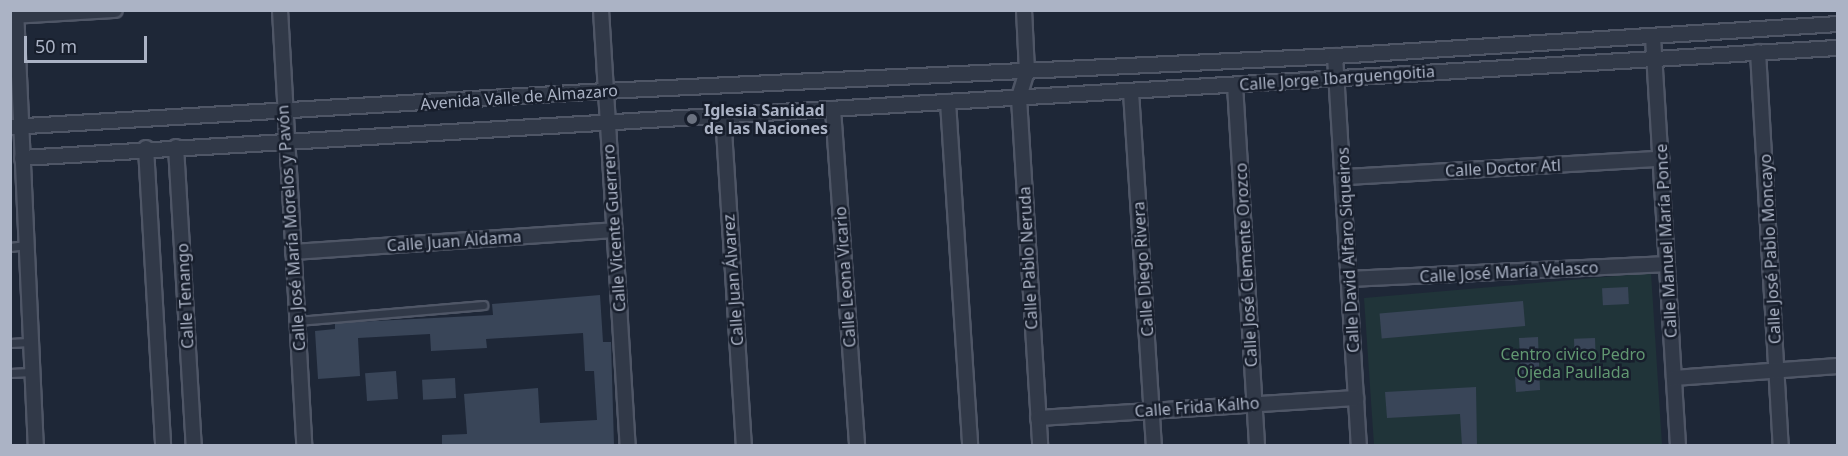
<!DOCTYPE html>
<html>
<head>
<meta charset="utf-8">
<style>
  body { margin:0 }
  #map { position:relative; width:1848px; height:456px; overflow:hidden; background:#1e2737; font-family:"Noto Sans",sans-serif }
  div>[style] { position:absolute }
  [style*='--x'] { left:calc(var(--x)*1px); top:calc(var(--y)*1px); width:calc(var(--w)*1px); rotate:calc(var(--a)*1deg) }
  .green>* { inset:0; background:#203439 }
  .building>* { inset:0; background:#394558; transform-origin:0 0 }
  .roads { filter:drop-shadow(2px 0 #4f5666) drop-shadow(-2px 0 #4f5666) drop-shadow(0 2px #4f5666) drop-shadow(0 -2px #4f5666) }
  .lane>* { height:7px; margin:-3.5px; padding:0 3.5px; transform-origin:3.5px; border-radius:3.5px; background:#313948 }
  .street>* { height:14px; margin:-7px; padding:0 7px; transform-origin:7px; border-radius:7px; background:#313948 }
  .dots>* { width:16px; height:16px; translate:-50% -50%; box-sizing:border-box; border:3px solid #171e2c; border-radius:50% }
  span { translate:-50% -50%; white-space:nowrap; text-align:center; line-height:1.15; -webkit-text-stroke:5px #171e2c; paint-order:stroke }
  .street-label { font-size:16px; color:#abb3c5 }
  .poi-label { font-size:16px; color:#abb3c5; font-weight:700 }
  .left { translate:0 -50%; text-align:left }
  .park-label { font-size:16px; color:#619771 }
  .frame { position:absolute; inset:0; border:12px solid #abb3c5; pointer-events:none }
  .scale { position:absolute; left:24px; top:36px; width:123px; height:27px; box-sizing:border-box; border:3px solid #abb3c5; border-top:0; padding-left:8px; font-size:18px; line-height:21px; white-space:nowrap; color:#abb3c5; -webkit-text-stroke:4px #171e2c; paint-order:stroke }
</style>
</head>
<body>
<div id="map">
  <div class="green">
    <div style="clip-path:polygon(1651px 273px,1662px 445px,1374px 445px,1364px 298px)"></div>
  </div>
  <div class="building">
    <div style="left:1628px;top:287px;width:17px;height:26px;rotate:87deg"></div>
    <div style="clip-path:polygon(600px 295px,603px 342px,611px 342px,614px 445px,442px 446px,442px 435px,467px 434px,464px 394px,538px 388px,540px 423px,597px 420px,594px 371px,585px 371px,583px 333px,486px 339px,487px 348px,431px 351px,430px 334px,358px 338px,360px 376px,318px 379px,315px 331px,335px 329px,335px 323px,493px 315px,492px 304px)"></div>
    <div style="left:1523px;top:301px;width:25px;height:144px;rotate:85deg"></div>
    <div style="clip-path:polygon(1538px 337px,1540px 390px,1516px 392px,1515px 377px,1521px 376px,1519px 338px)"></div>
    <div style="left:1595px;top:338px;width:23px;height:21px;rotate:88deg"></div>
    <div style="left:396px;top:371px;width:28px;height:31px;rotate:86deg"></div>
    <div style="left:455px;top:378px;width:20px;height:33px;rotate:87deg"></div>
    <div style="clip-path:polygon(1476px 387px,1477px 446px,1462px 446px,1460px 414px,1387px 418px,1385px 392px)"></div>
  </div>
  <div class="roads">
    <div class="lane">
      <div style="--x:10;--y:247;--w:16;--a:-7"></div>
      <div style="--x:298;--y:321;--w:186;--a:-4.9"></div>
      <div style="--x:10;--y:343;--w:19;--a:-3"></div>
      <div style="--x:10;--y:373;--w:21;--a:-3"></div>
    </div>
    <div class="street">
      <div style="--x:16;--y:10;--w:436;--a:87.4"></div>
      <div style="--x:280;--y:10;--w:437;--a:86.8"></div>
      <div style="--x:601;--y:10;--w:437;--a:86.5"></div>
      <div style="--x:1024;--y:10;--w:61;--a:87.2"></div>
      <div style="--x:1027;--y:71;--w:28;--a:107"></div>
      <div style="--x:1019;--y:98;--w:349;--a:86.5"></div>
      <div style="--x:10;--y:16;--w:105;--a:-3.3"></div>
      <div style="--x:1653;--y:37;--w:410;--a:86.5"></div>
      <div style="--x:1758;--y:52;--w:395;--a:86.7"></div>
      <div style="--x:1335;--y:56;--w:391;--a:86.5"></div>
      <div style="--x:1235;--y:85;--w:362;--a:86.5"></div>
      <div style="--x:1131;--y:92;--w:355;--a:86.3"></div>
      <div style="--x:948;--y:102;--w:345;--a:86.3"></div>
      <div style="--x:833;--y:109;--w:338;--a:85.9"></div>
      <div style="--x:723;--y:114;--w:333;--a:86.4"></div>
      <div style="--x:10;--y:127;--w:596;--a:-3.46"></div>
      <div style="--x:605;--y:91;--w:731;--a:-2.74"></div>
      <div style="--x:1335;--y:56;--w:504;--a:-3.64"></div>
      <div style="--x:176;--y:147;--w:300;--a:86.6"></div>
      <div style="--x:146;--y:148;--w:298;--a:86.7"></div>
      <div style="--x:22;--y:158;--w:1819;--a:-3.47"></div>
      <div style="--x:1345;--y:177;--w:317;--a:-3.3"></div>
      <div style="--x:293;--y:252;--w:322;--a:-3.9"></div>
      <div style="--x:1350;--y:279;--w:317;--a:-2.7"></div>
      <div style="--x:1674;--y:378;--w:164;--a:-4.2"></div>
      <div style="--x:1038;--y:418;--w:319;--a:-3.6"></div>
    </div>
  </div>
  <div class="dots">
    <div style="left:692px;top:119px;background:#6b7280"></div>
  </div>
  <div class="street-label">
    <span style="left:1337px;top:78px;rotate:-4deg">Calle Jorge Ibarguengoitia</span>
    <span style="left:519px;top:97px;rotate:-4deg">Avenida Valle de Almazaro</span>
    <span style="left:1503px;top:168px;rotate:-3deg">Calle Doctor Atl</span>
    <span style="left:291px;top:228px;rotate:-94deg">Calle José María Morelos y Pavón</span>
    <span style="left:614px;top:228px;rotate:-94deg">Calle Vicente Guerrero</span>
    <span style="left:454px;top:241px;rotate:-4deg">Calle Juan Aldama</span>
    <span style="left:1666px;top:241px;rotate:-93deg">Calle Manuel María Ponce</span>
    <span style="left:1770px;top:249px;rotate:-93deg">Calle José Pablo Moncayo</span>
    <span style="left:1348px;top:250px;rotate:-93deg">Calle David Alfaro Siqueiros</span>
    <span style="left:1028px;top:258px;rotate:-93deg">Calle Pablo Neruda</span>
    <span style="left:1246px;top:265px;rotate:-93deg">Calle José Clemente Orozco</span>
    <span style="left:1143px;top:269px;rotate:-94deg">Calle Diego Rivera</span>
    <span style="left:1509px;top:272px;rotate:-3deg">Calle José María Velasco</span>
    <span style="left:845px;top:277px;rotate:-94deg">Calle Leona Vicario</span>
    <span style="left:733px;top:280px;rotate:-94deg">Calle Juan Álvarez</span>
    <span style="left:185px;top:296px;rotate:-93deg">Calle Tenango</span>
    <span style="left:1197px;top:407px;rotate:-4deg">Calle Frida Kalho</span>
  </div>
  <div class="poi-label">
    <span class="left" style="left:704px;top:119px">Iglesia Sanidad<br>de las Naciones</span>
  </div>
  <div class="park-label">
    <span style="left:1573px;top:363px">Centro civico Pedro<br>Ojeda Paullada</span>
  </div>
  <div class="frame"></div>
  <div class="scale">50 m</div>
</div>
</body>
</html>
